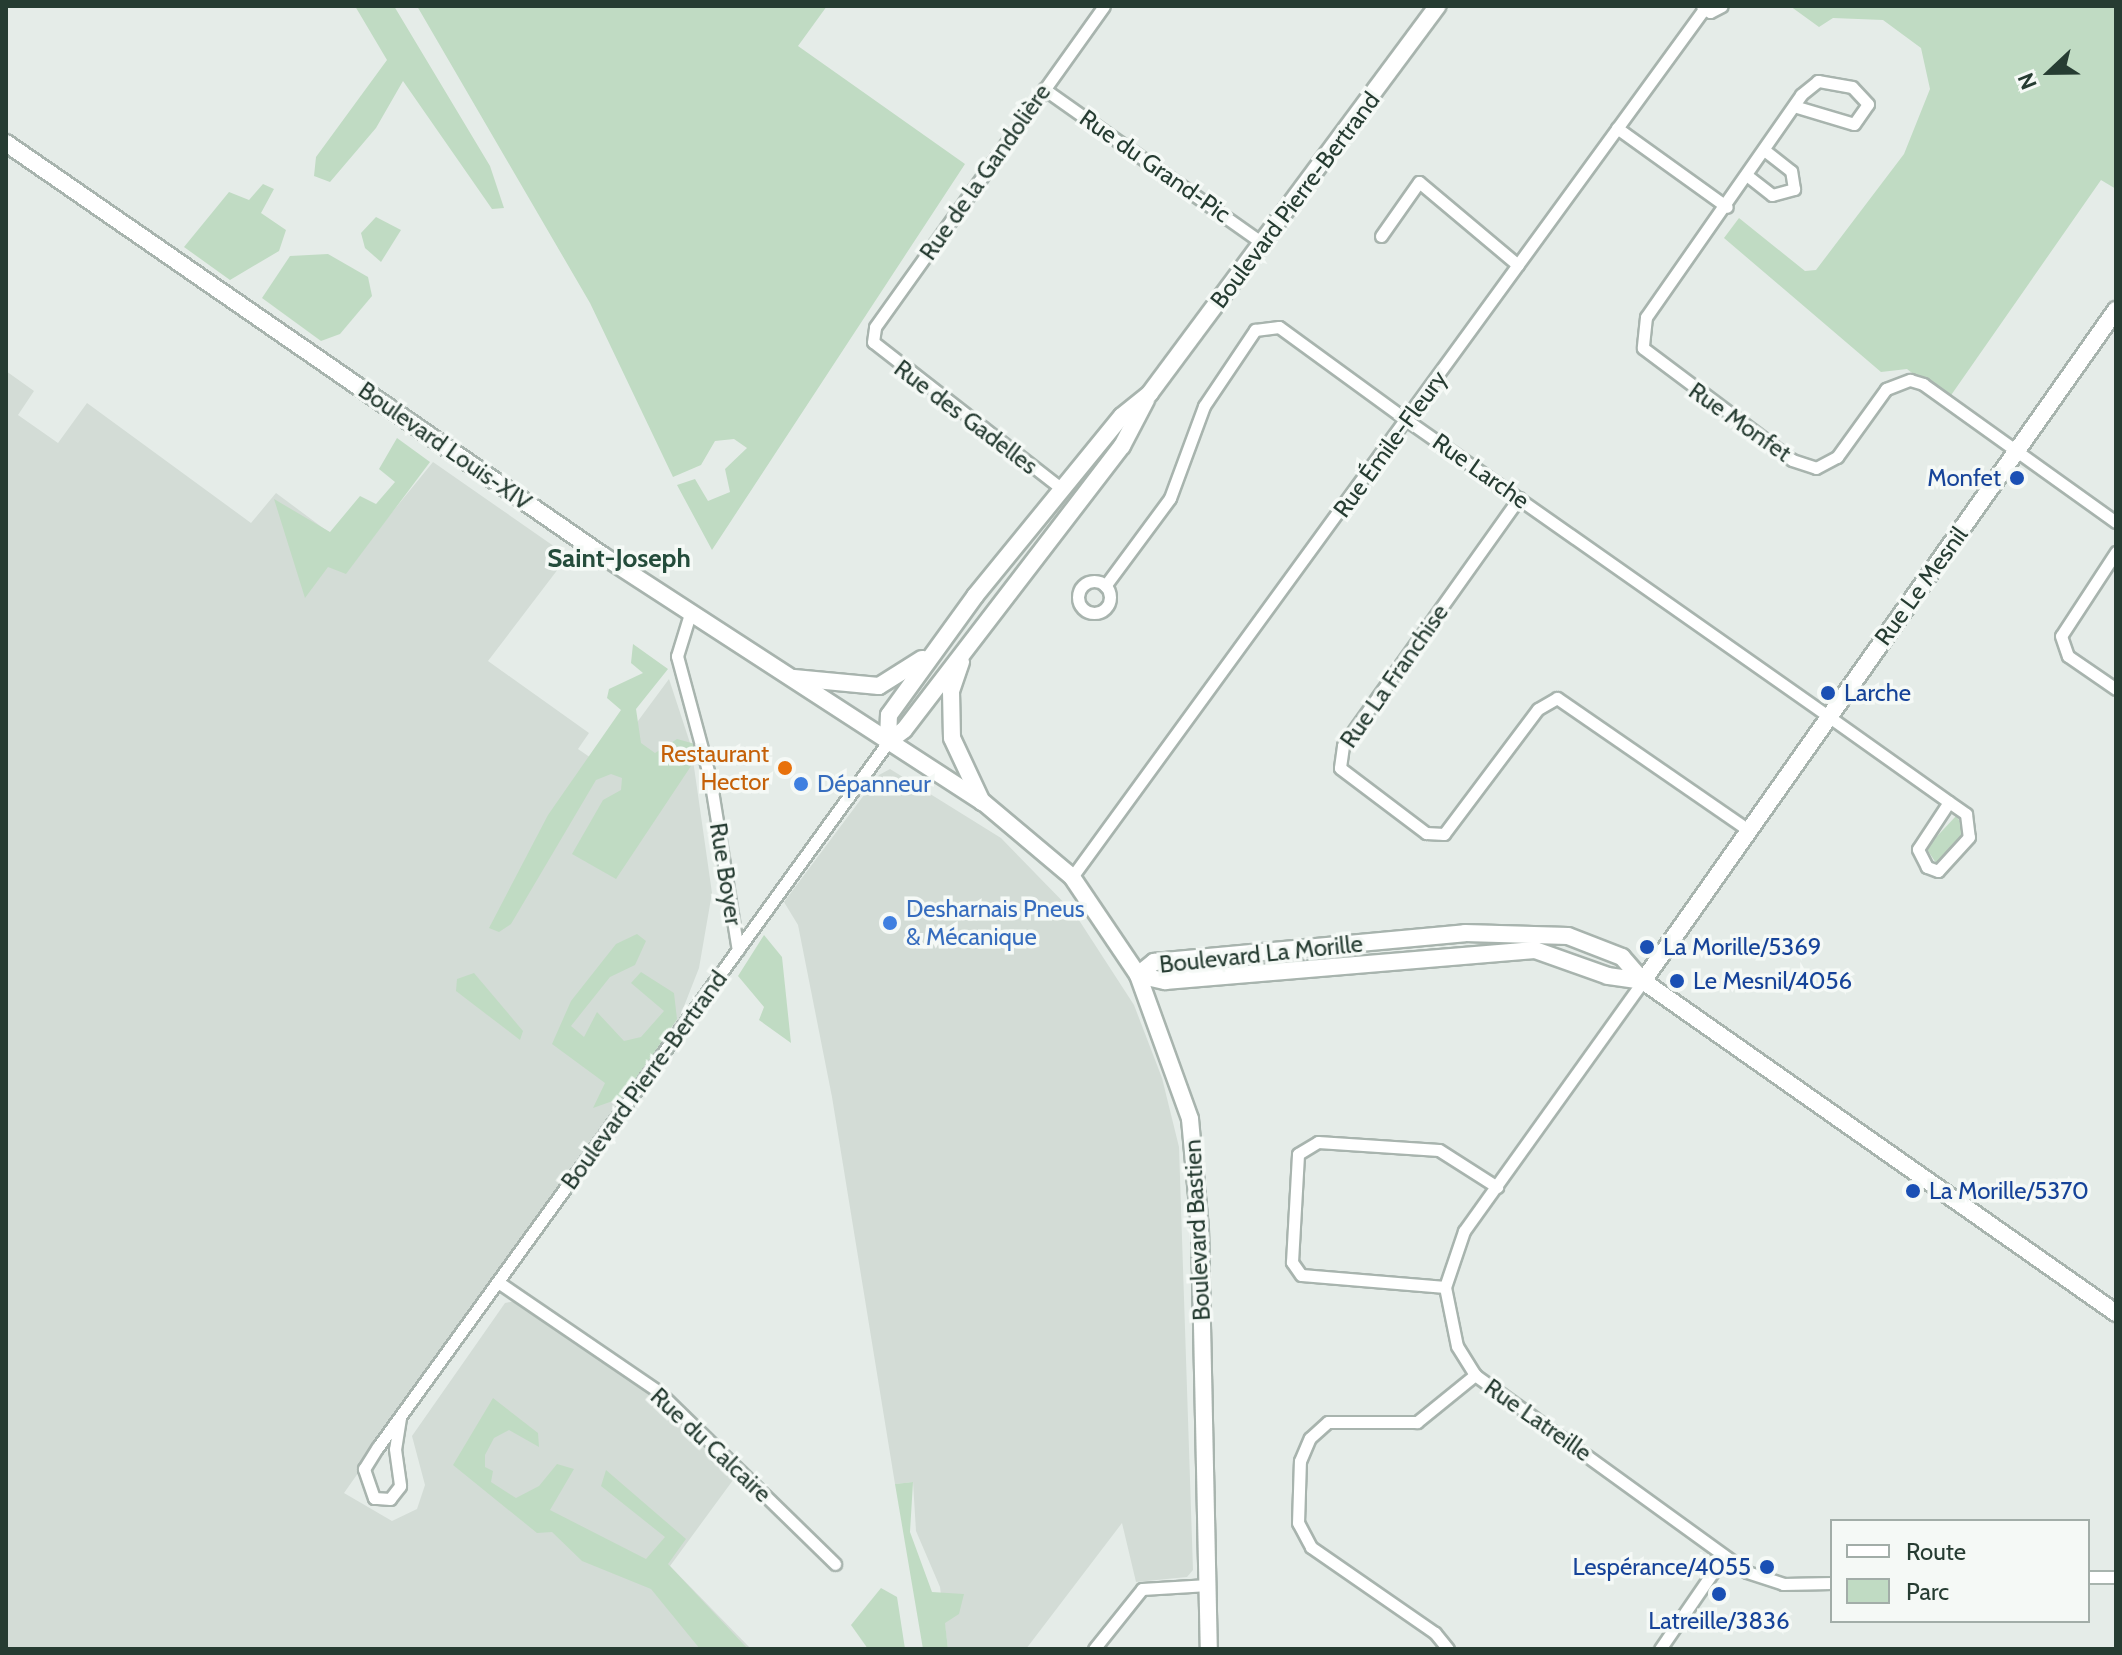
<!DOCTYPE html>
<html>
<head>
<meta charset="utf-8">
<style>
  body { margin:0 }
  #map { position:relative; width:2122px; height:1655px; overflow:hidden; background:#e5ece8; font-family:Cabin,sans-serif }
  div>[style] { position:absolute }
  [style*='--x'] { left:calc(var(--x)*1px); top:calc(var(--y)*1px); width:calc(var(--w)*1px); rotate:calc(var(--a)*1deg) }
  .built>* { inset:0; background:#d3dcd6 }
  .green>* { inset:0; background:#c0dbc3 }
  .roads { filter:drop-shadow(2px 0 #a8b4ae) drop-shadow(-2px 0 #a8b4ae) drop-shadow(0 2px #a8b4ae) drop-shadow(0 -2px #a8b4ae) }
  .street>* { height:11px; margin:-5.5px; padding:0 5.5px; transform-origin:5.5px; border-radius:5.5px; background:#fff }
  .street>.ring { margin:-5.5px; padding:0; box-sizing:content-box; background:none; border:11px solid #fff; border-radius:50% }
  .secondary>* { height:16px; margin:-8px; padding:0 8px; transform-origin:8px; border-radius:8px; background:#fff }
  .dots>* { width:22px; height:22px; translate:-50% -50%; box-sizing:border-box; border:4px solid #f5f9f6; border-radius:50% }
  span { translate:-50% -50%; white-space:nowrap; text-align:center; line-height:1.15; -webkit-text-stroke:7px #f5f9f6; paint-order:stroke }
  .street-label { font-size:24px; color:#263c32 }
  .transit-label { font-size:24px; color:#164399 }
  .right { translate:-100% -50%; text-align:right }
  .left { translate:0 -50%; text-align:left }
  .food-label { font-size:24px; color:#c56008 }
  .shop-label { font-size:24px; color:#366cbe }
  .neighbourhood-label { font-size:26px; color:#244c3b; font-weight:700 }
  .frame { position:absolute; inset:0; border:8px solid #263c32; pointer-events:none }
  .legend { position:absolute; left:1830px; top:1519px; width:260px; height:104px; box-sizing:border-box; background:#f5f9f6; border:2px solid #a2ada8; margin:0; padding:10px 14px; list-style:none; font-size:24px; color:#263c32 }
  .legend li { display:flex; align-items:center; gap:16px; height:40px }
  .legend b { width:40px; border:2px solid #a2ada8 }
  .north { position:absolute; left:2010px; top:32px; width:80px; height:80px; -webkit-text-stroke:6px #f5f9f6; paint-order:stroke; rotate:248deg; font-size:22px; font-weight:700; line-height:32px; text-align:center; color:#263c32 }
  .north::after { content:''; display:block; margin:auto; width:28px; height:36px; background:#263c32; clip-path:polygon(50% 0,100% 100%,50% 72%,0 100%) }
</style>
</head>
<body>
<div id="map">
  <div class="built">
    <div style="clip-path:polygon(6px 371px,34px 391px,18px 415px,58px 443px,87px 403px,251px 523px,276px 493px,358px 554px,433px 462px,568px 556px,488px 661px,589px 733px,578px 749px,604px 767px,669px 679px,691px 746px,712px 893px,699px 968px,679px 1019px,344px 1493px,392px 1521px,417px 1509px,425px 1485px,412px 1436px,505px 1303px,515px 1301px,655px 1398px,736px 1476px,670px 1566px,751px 1649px,6px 1649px)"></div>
    <div style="clip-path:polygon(890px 769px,1001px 838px,1075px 914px,1134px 1005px,1162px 1078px,1179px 1147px,1193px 1570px,1187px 1577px,1136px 1582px,1122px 1523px,1026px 1649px,948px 1649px,940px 1587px,916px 1531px,913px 1482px,895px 1484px,832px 1097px,798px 925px,784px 902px,879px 775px)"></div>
  </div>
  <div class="green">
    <div style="clip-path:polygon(355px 6px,394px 6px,490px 166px,504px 208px,492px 209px,403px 81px,376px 128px,330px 182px,314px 176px,316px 157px,387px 60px)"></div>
    <div style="clip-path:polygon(417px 6px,827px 6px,798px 46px,965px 164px,712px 550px,677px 485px,695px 479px,708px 501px,730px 492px,725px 469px,747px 448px,734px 439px,715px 441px,701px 465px,673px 477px,590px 303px)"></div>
    <div style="clip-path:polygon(1790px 6px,2116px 6px,2116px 189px,2101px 180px,1947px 401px,1907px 369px,1881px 372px,1724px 238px,1739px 218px,1805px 271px,1816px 270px,1904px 154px,1930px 89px,1921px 48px,1883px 20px,1833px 18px,1819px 27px)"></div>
    <div style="clip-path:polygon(263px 184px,274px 189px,261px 213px,286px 230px,279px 251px,230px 280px,184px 247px,229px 192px,249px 200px)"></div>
    <div style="clip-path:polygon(376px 217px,401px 230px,381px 262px,365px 248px,361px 233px)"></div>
    <div style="clip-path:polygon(328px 254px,368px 277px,372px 296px,340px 334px,321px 341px,262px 298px,290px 256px)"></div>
    <div style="clip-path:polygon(397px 438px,430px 462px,346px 574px,328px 567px,305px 598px,274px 499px,330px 532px,360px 496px,376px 504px,395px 482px,379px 469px)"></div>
    <div style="clip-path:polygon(633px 644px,668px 669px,636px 709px,641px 743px,655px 753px,677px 739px,695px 744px,693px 763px,616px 879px,572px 854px,603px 800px,621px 790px,622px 778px,611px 774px,596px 780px,511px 924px,499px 932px,489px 928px,548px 815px,621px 710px,607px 698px,609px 689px,643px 673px,631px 663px)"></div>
    <div style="clip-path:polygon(1956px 816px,1963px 825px,1962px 836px,1943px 863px,1936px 863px,1926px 848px)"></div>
    <div style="clip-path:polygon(637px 934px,646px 941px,635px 965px,610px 977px,571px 1026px,584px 1037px,597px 1012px,624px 1041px,641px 1037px,664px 1011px,631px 983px,641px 972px,674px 993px,677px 1019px,624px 1097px,593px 1108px,605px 1083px,552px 1044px,571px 1001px,616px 944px)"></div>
    <div style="clip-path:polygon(764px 935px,782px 957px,791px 1043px,759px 1020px,764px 1007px,738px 976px)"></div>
    <div style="clip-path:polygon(474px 973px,523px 1031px,520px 1040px,456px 991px,457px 979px)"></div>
    <div style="clip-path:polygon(493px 1398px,538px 1433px,539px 1447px,509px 1430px,494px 1438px,485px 1455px,485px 1467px,493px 1471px,491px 1482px,516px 1498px,539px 1486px,557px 1464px,574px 1469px,550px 1510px,646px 1559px,665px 1537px,601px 1486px,606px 1470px,686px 1539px,668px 1564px,748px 1649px,700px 1649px,651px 1589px,582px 1561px,552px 1532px,537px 1533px,453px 1465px)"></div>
    <div style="clip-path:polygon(913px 1482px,910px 1532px,932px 1592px,964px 1594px,959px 1614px,945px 1623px,948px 1649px,923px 1649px,895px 1484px)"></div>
    <div style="clip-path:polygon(881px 1588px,897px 1597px,905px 1649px,868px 1649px,851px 1625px)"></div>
  </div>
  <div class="roads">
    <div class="street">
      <div style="--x:1702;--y:6;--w:10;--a:37"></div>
      <div style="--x:1710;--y:12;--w:13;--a:-27"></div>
      <div style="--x:1044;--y:89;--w:269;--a:35.2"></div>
      <div style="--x:1797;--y:107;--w:59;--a:16.6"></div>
      <div style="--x:1854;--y:124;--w:24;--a:-55"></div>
      <div style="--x:1868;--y:104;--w:23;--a:-133"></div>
      <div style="--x:1852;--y:87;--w:35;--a:-170"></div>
      <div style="--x:1818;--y:81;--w:22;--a:141"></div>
      <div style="--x:1801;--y:95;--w:271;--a:124.9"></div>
      <div style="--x:1646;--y:317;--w:31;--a:96"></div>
      <div style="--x:1643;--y:348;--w:186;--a:36.9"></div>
      <div style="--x:1792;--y:460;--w:25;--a:18"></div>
      <div style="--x:1816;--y:468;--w:24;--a:-28"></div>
      <div style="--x:1837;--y:457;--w:84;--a:-54.2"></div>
      <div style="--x:1886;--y:389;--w:26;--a:-21"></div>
      <div style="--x:1910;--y:380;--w:14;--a:17"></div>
      <div style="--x:1923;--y:384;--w:237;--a:35.6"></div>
      <div style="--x:1617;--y:128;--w:135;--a:35.7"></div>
      <div style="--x:1749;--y:177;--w:29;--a:38"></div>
      <div style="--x:1772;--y:195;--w:23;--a:-15"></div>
      <div style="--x:1794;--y:189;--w:18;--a:-99"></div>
      <div style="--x:1791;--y:171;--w:31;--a:-142"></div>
      <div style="--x:1381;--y:236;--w:66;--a:-54.9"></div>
      <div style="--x:1419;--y:182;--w:129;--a:40"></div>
      <div style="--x:1062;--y:489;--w:239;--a:-142.1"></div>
      <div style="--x:873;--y:342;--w:15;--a:-82"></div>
      <div style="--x:875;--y:327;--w:394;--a:-54.5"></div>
      <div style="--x:1519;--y:498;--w:304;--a:125.4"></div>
      <div style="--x:1343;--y:746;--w:22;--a:98"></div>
      <div style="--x:1340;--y:768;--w:108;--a:37.1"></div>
      <div style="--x:1426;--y:833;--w:18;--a:3"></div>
      <div style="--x:1444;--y:834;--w:156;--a:-53.1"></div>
      <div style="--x:1538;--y:709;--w:22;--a:-30"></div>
      <div style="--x:1557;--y:698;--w:232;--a:34.6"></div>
      <div style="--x:2116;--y:552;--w:100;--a:123.2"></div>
      <div style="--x:2061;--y:636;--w:21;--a:71"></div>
      <div style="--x:2068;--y:656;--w:58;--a:34.5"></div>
      <div class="ring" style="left:1078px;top:581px;width:21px;height:21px"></div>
      <div style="--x:1105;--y:586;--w:109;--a:-53.5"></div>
      <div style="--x:1170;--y:498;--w:98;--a:-69.7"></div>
      <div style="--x:1204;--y:406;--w:92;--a:-56.1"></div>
      <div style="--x:1255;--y:330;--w:24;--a:-7"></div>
      <div style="--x:1279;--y:327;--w:160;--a:36.1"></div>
      <div style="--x:1408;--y:421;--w:513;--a:35.08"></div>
      <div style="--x:1828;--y:716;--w:148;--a:35.4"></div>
      <div style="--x:1949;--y:802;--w:21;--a:35"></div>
      <div style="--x:1966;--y:814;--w:23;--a:83"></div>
      <div style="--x:1969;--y:837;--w:46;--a:132.4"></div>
      <div style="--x:1938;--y:871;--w:12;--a:-160"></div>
      <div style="--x:1927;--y:867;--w:20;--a:-117"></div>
      <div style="--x:1918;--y:849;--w:56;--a:-56.6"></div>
      <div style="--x:690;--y:614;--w:44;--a:107.2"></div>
      <div style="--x:677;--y:656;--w:126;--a:74.9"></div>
      <div style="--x:710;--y:778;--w:174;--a:80.8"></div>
      <div style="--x:1072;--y:877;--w:1074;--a:-53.94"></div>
      <div style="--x:1643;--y:981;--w:307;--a:125.6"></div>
      <div style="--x:1464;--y:1231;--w:59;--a:108.7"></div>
      <div style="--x:1445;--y:1287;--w:60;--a:78.5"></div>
      <div style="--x:1457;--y:1346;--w:34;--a:58"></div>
      <div style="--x:1475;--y:1375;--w:336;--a:35.9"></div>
      <div style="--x:1747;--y:1572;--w:38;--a:18"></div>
      <div style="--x:1783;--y:1584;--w:49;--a:-1.2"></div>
      <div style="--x:498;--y:1282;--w:195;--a:34.3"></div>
      <div style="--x:659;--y:1392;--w:246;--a:44.3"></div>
      <div style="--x:1445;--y:1287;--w:144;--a:-175.2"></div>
      <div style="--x:1301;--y:1275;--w:16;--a:-125"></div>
      <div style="--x:1292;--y:1262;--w:108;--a:-86.8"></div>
      <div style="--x:1298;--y:1154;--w:23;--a:-31"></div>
      <div style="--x:1318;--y:1142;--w:121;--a:3.8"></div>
      <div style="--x:1439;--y:1150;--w:69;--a:32.5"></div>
      <div style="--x:400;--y:1418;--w:31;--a:99"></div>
      <div style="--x:395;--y:1449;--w:37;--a:82"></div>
      <div style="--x:400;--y:1486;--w:16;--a:128"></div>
      <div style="--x:390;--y:1499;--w:16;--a:-176"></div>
      <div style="--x:374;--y:1498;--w:31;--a:-109"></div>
      <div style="--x:364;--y:1469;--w:26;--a:-58"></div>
      <div style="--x:378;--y:1447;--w:870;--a:-54.12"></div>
      <div style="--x:2088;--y:1577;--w:28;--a:0"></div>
      <div style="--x:1094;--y:1649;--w:77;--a:-51.3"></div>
      <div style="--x:1142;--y:1589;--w:66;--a:-3.5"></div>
      <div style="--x:1448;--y:1649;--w:21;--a:-129"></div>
      <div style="--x:1435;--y:1633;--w:151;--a:-145.3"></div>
      <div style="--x:1311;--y:1547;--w:27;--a:-118"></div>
      <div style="--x:1298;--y:1523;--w:62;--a:-88.2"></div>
      <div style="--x:1300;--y:1461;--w:25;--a:-67"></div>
      <div style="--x:1310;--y:1438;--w:24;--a:-42"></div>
      <div style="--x:1328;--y:1422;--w:89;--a:0"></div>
      <div style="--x:1417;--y:1422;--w:75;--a:-39"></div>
      <div style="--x:1660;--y:1649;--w:113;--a:-55.5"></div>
    </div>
    <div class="secondary">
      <div style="--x:6;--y:143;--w:725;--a:34.66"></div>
      <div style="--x:602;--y:555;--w:454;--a:33"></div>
      <div style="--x:983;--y:802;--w:116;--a:40.1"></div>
      <div style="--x:1072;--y:877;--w:118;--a:56"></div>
      <div style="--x:1138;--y:975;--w:153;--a:70.1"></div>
      <div style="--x:1190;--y:1119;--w:110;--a:84.8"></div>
      <div style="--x:1200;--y:1229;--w:420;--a:88.8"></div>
      <div style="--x:961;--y:662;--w:31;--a:109"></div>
      <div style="--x:951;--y:691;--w:47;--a:88.8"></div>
      <div style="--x:952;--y:738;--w:71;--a:64.9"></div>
      <div style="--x:794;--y:678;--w:85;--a:5.4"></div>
      <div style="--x:879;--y:686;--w:51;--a:-32.1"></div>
      <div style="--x:888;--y:742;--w:27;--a:-88"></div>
      <div style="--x:889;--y:715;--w:147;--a:-54.1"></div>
      <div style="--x:975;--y:596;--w:232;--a:-50.8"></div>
      <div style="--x:1122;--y:416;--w:36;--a:-39"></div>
      <div style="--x:1150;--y:393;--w:482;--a:-53.4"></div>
      <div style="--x:888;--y:742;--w:20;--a:-37"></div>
      <div style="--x:904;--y:730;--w:358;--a:-52.5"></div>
      <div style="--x:1122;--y:446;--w:52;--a:-62.4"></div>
      <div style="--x:1138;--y:975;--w:21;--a:-39"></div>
      <div style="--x:1154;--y:962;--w:312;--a:-5.3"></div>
      <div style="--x:1465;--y:933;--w:103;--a:1.7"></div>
      <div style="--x:1568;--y:936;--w:58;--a:21.3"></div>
      <div style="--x:1622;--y:957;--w:32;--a:49"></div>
      <div style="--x:1643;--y:981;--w:578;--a:35.07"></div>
      <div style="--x:1138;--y:975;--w:28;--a:13"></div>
      <div style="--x:1165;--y:981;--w:371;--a:-4.8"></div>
      <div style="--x:1535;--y:950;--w:77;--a:19.6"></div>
      <div style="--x:1608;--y:976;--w:35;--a:8"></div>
      <div style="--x:1643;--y:981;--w:821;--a:-54.82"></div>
    </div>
  </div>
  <div class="dots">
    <div style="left:2017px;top:478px;background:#1a4fb4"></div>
    <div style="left:1828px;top:693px;background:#1a4fb4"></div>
    <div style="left:785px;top:768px;background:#e8710a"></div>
    <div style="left:801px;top:784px;background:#3f7fe0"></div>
    <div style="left:890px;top:923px;background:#3f7fe0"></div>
    <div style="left:1647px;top:947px;background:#1a4fb4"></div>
    <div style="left:1677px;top:981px;background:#1a4fb4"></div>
    <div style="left:1913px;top:1191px;background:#1a4fb4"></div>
    <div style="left:1767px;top:1567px;background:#1a4fb4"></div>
    <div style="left:1719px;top:1594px;background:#1a4fb4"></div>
  </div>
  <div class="street-label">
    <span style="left:1155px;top:166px;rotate:35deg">Rue du Grand-Pic</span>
    <span style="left:985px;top:172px;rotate:-55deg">Rue de la Gandolière</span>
    <span style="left:1295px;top:200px;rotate:-53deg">Boulevard Pierre-Bertrand</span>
    <span style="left:966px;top:417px;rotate:37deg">Rue des Gadelles</span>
    <span style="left:1740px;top:422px;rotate:35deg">Rue Monfet</span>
    <span style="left:1390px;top:444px;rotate:-54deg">Rue Émile-Fleury</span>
    <span style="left:445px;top:446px;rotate:35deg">Boulevard Louis-XIV</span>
    <span style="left:1481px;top:471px;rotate:35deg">Rue Larche</span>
    <span style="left:1921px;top:586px;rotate:-54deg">Rue Le Mesnil</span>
    <span style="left:1394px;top:676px;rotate:-55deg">Rue La Franchise</span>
    <span style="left:726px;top:874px;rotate:81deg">Rue Boyer</span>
    <span style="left:1261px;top:954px;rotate:-6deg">Boulevard La Morille</span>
    <span style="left:644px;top:1080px;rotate:-54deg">Boulevard Pierre-Bertrand</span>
    <span style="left:1197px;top:1230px;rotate:-93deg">Boulevard Bastien</span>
    <span style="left:1538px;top:1420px;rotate:35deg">Rue Latreille</span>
    <span style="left:711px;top:1445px;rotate:43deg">Rue du Calcaire</span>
  </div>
  <div class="transit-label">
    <span class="right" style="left:2001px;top:478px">Monfet</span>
    <span class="left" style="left:1844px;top:693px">Larche</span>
    <span class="left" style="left:1663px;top:947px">La Morille/5369</span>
    <span class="left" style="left:1693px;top:981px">Le Mesnil/4056</span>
    <span class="left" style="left:1929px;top:1191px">La Morille/5370</span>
    <span class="right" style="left:1751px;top:1567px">Lespérance/4055</span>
    <span style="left:1719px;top:1621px">Latreille/3836</span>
  </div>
  <div class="food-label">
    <span class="right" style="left:769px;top:768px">Restaurant<br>Hector</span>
  </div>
  <div class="shop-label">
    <span class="left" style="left:817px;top:784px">Dépanneur</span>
    <span class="left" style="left:906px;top:923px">Desharnais Pneus<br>&amp; Mécanique</span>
  </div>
  <div class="neighbourhood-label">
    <span style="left:619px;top:559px">Saint-Joseph</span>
  </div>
  <div class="frame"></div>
  <ul class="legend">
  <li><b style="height:10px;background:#fff"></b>Route</li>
  <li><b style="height:22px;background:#c0dbc3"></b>Parc</li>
  </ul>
  <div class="north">N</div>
</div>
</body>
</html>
